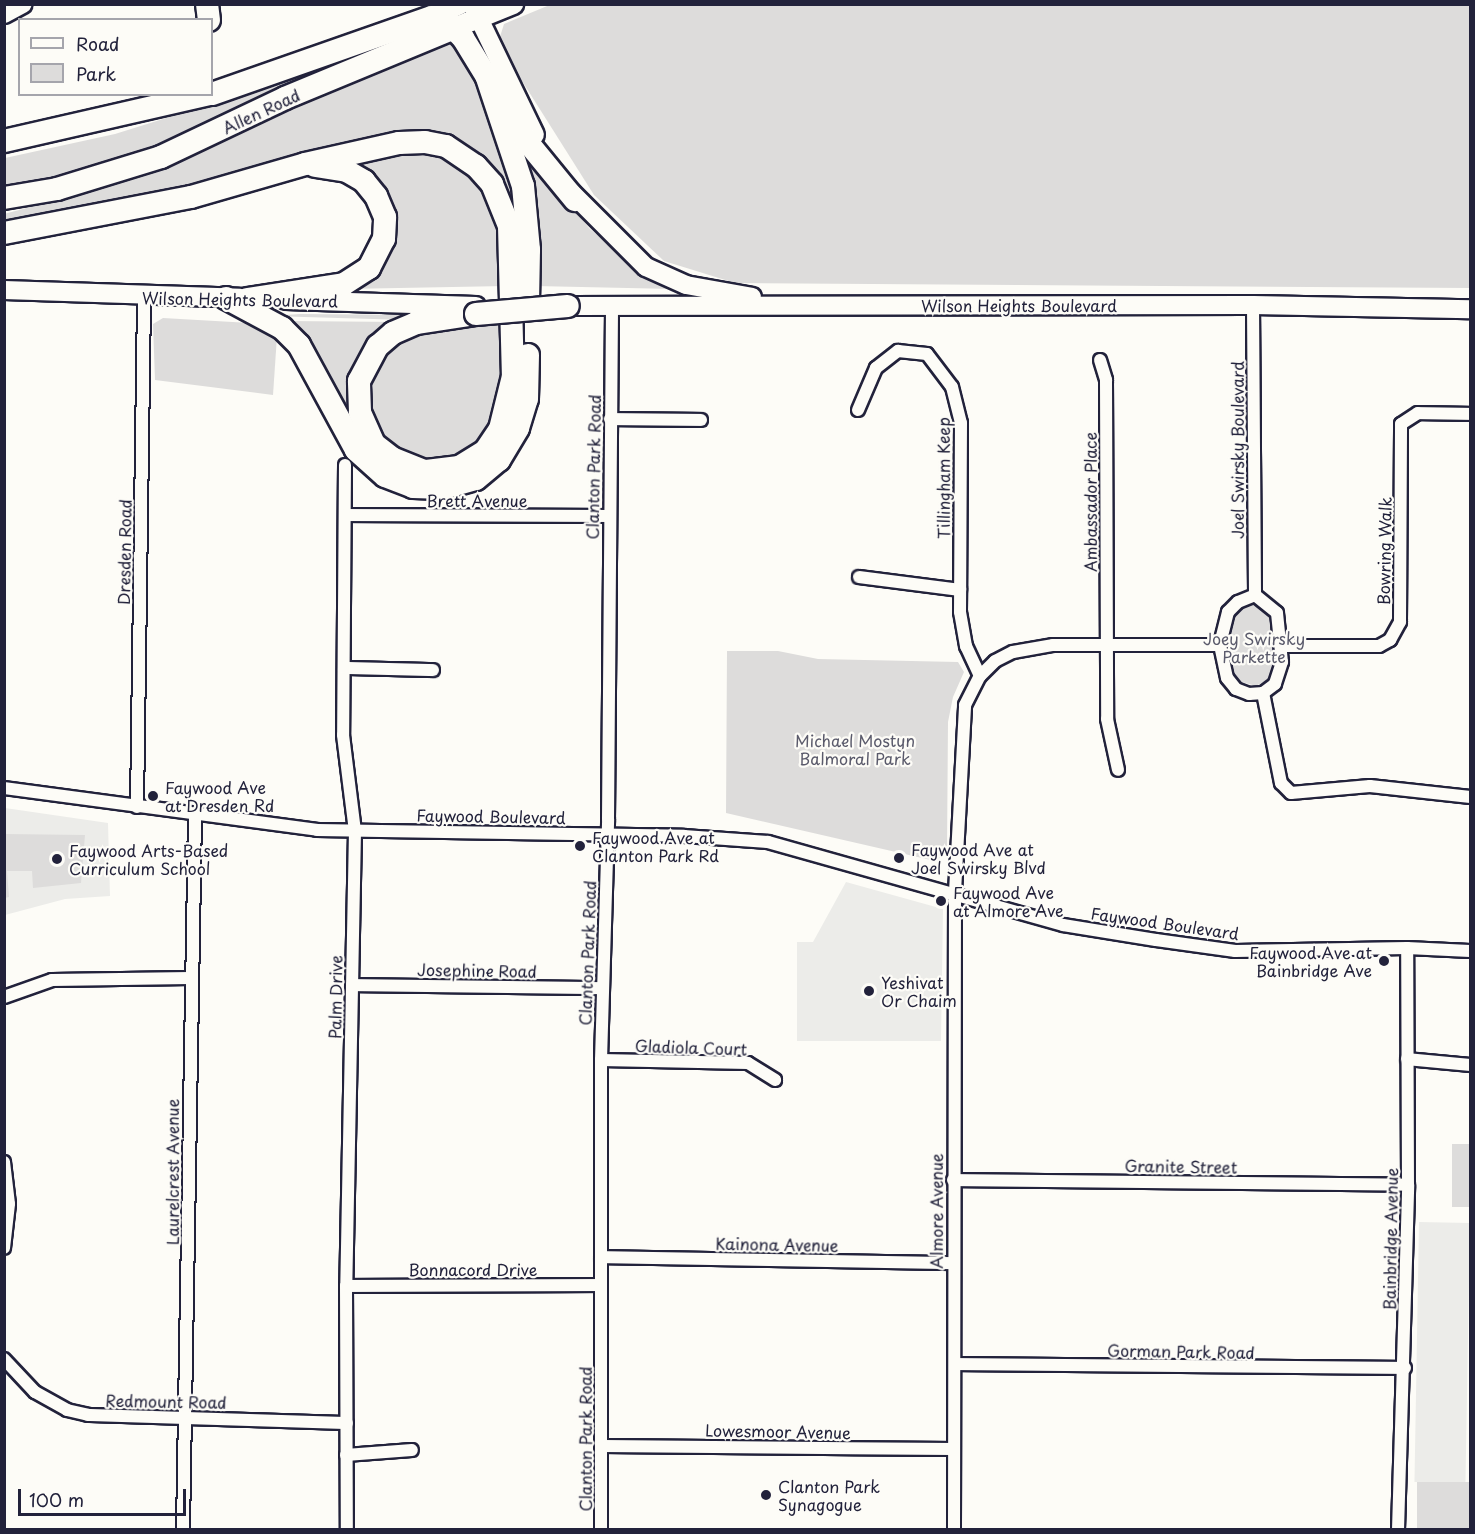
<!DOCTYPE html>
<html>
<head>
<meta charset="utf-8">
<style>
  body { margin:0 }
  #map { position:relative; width:1475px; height:1534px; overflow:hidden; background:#fdfcf7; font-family:"Playpen Sans",sans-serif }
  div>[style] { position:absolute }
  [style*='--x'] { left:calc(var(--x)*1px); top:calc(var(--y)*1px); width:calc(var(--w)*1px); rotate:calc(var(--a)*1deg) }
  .built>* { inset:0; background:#ecece9; transform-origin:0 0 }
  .green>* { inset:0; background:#dddcdb; transform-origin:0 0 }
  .roads { filter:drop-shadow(2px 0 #22223b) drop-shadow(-2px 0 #22223b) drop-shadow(0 2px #22223b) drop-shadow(0 -2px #22223b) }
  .street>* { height:12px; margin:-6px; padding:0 6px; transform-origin:6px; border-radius:6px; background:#fdfcf7 }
  .secondary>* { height:18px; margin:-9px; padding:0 9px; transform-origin:9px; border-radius:9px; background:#fdfcf7 }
  .primary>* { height:20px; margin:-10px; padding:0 10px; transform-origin:10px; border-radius:10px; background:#fdfcf7 }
  .highway>* { height:22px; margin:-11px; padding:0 11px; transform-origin:11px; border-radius:11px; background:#fdfcf7 }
  .bridges { filter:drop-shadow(2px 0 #22223b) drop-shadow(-2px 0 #22223b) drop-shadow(0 2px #22223b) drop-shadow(0 -2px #22223b) }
  .highway-bridge>* { height:22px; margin:-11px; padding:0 11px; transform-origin:11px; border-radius:11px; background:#fdfcf7 }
  .dots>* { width:16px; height:16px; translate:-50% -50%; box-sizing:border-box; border:3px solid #fdfcf7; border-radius:50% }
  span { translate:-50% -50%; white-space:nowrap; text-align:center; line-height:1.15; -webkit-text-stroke:4.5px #fdfcf7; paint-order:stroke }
  .street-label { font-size:16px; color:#22223b }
  .park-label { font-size:16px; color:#5a5a6b }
  .poi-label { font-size:16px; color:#22223b }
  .left { translate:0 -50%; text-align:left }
  .right { translate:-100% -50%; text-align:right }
  .frame { position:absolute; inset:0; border:6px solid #22223b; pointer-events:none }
  .legend { position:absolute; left:18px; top:18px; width:195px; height:78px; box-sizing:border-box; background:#fdfcf7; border:2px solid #a5a5ac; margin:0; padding:8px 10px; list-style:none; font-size:18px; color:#22223b }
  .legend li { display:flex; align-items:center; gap:12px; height:30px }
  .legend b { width:30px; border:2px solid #a5a5ac }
  .scale { position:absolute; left:18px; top:1489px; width:168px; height:27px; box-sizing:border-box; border:3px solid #22223b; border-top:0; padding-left:8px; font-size:18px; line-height:21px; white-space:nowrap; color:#22223b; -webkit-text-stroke:4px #fdfcf7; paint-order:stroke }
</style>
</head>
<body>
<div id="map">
  <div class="built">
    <div style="clip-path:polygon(5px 808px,108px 823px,110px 896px,65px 899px,5px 915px)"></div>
    <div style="clip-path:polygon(846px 882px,943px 909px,941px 1041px,797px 1041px,797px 942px,813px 942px)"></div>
    <div style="left:1419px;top:1222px;width:51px;height:260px;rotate:1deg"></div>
  </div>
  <div class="green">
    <div style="clip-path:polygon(552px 4px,1470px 5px,1470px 288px,735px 283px,664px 261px,594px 195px,498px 43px,504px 24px)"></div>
    <div style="clip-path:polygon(452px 39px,464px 51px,509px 153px,522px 229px,458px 145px,237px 173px,94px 211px,5px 225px,4px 214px,102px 188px,165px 164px,304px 99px)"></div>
    <div style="clip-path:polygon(317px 71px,319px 76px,138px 155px,5px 188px,5px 158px,115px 134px)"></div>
    <div style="clip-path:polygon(520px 143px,589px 228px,630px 264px,674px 289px,535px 286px)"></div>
    <div style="clip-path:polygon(409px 149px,446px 155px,477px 177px,499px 216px,506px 286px,345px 289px,390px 243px,346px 160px)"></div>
    <div style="clip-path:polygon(422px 315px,407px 320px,270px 316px,300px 314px)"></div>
    <div style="clip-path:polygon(163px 318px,250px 323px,277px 336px,273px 395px,155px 380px,153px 324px)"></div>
    <div style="clip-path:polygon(287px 321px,400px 322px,390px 329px,351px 427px)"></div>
    <div style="clip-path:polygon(460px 325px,505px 325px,504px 379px,496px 415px,477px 448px,457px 460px,418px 462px,388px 447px,367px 408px,371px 370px,393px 342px)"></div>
    <div style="clip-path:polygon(1247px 605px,1261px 605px,1273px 613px,1278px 655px,1272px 677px,1256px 686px,1238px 681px,1230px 665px,1229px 626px,1233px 616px)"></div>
    <div style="clip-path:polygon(727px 651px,778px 651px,818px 659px,958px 662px,964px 672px,953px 697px,948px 722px,947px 853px,935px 861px,726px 813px)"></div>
    <div style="clip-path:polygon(5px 834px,85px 835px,81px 883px,33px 888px,32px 871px,7px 871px,9px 897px,5px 898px)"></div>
    <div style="left:1452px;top:1144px;width:18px;height:63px"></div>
    <div style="left:1417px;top:1482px;width:53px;height:47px"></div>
  </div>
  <div class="roads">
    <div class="street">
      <div style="--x:1253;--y:305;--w:290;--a:89.6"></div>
      <div style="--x:1100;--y:360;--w:21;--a:73"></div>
      <div style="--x:1106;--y:380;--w:339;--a:89.8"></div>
      <div style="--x:1107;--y:719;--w:52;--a:77.8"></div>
      <div style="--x:858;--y:410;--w:46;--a:-66.8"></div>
      <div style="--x:876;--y:368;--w:28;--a:-38"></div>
      <div style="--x:898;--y:351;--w:29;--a:6"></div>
      <div style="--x:927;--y:354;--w:41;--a:52.9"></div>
      <div style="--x:952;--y:387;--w:37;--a:76"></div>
      <div style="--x:961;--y:423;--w:189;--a:90.3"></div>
      <div style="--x:960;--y:612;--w:35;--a:80"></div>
      <div style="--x:966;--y:646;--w:33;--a:65"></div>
      <div style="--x:610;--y:419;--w:91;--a:0.6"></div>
      <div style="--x:345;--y:465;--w:270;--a:90.4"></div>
      <div style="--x:343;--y:735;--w:97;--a:82.9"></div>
      <div style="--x:355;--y:831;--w:455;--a:91.1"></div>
      <div style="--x:346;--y:1286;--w:244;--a:89.8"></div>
      <div style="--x:345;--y:515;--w:263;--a:0.2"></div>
      <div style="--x:859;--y:577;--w:102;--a:7.3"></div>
      <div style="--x:1255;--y:595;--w:28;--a:39"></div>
      <div style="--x:1277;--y:613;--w:49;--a:84.2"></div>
      <div style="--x:1282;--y:662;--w:23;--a:108"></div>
      <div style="--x:1275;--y:684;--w:15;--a:143"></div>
      <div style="--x:1263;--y:693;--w:14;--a:176"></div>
      <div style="--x:1249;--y:694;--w:14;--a:-159"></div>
      <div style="--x:1236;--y:689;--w:14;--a:-129"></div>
      <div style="--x:1227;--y:678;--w:35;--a:-102"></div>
      <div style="--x:1220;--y:644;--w:33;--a:-76"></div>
      <div style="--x:1228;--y:612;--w:14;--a:-45"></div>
      <div style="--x:1238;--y:602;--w:18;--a:-22"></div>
      <div style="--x:1283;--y:646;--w:96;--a:0"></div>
      <div style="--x:1379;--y:646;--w:13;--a:-29"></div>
      <div style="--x:1390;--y:640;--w:21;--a:-61"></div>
      <div style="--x:1400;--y:622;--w:198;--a:-89.7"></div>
      <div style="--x:1401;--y:424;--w:20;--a:-33"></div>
      <div style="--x:1418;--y:413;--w:52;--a:1.1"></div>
      <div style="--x:344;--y:668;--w:89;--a:1.3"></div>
      <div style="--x:1263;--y:693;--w:92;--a:78.7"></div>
      <div style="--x:1281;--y:783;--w:14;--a:45"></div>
      <div style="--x:1291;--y:793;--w:79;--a:-5.1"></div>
      <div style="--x:1370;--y:786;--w:101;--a:6.3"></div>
      <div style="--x:4;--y:788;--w:316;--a:7.6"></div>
      <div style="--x:317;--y:830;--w:367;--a:0.9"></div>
      <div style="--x:684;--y:836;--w:84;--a:4.1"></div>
      <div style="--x:768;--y:842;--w:306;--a:15.7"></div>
      <div style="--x:1063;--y:925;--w:94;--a:9.2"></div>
      <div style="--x:1156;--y:940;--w:80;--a:7.9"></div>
      <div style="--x:1235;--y:951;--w:172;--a:-1"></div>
      <div style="--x:1407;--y:948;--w:63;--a:2.7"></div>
      <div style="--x:137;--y:807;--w:510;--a:-89.21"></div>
      <div style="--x:352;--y:985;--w:251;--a:0.7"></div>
      <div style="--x:4;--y:997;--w:51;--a:-19.5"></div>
      <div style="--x:52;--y:980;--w:138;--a:-0.8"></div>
      <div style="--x:1407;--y:1059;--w:63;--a:5.4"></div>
      <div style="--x:601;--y:1060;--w:147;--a:1.2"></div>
      <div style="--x:748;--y:1063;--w:32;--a:32"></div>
      <div style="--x:4;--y:1162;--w:42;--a:83.2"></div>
      <div style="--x:9;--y:1204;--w:44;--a:96.5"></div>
      <div style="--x:953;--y:1180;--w:455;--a:0.6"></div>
      <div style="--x:601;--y:1257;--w:351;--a:1"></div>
      <div style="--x:346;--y:1286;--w:254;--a:-0.2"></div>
      <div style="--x:4;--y:1359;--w:45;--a:46.8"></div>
      <div style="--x:35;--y:1392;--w:37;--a:29"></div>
      <div style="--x:67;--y:1410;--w:22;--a:13"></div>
      <div style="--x:88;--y:1415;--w:259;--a:1.8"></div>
      <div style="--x:956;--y:1364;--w:449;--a:0.5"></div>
      <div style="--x:603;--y:1446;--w:350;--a:0.5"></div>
      <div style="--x:346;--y:1455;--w:66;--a:-4.3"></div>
      <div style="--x:183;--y:1530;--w:716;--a:-89.04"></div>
      <div style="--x:601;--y:1530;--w:470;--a:-90"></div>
      <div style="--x:601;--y:1060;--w:241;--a:-88.3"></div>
      <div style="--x:608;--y:819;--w:514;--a:-89.55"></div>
      <div style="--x:954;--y:1530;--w:638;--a:-89.91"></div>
      <div style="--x:955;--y:892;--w:187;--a:-86.9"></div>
      <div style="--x:965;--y:705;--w:33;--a:-63"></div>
      <div style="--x:980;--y:676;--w:21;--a:-45"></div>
      <div style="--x:995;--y:661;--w:20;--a:-27"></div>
      <div style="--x:1013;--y:652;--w:41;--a:-9.9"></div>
      <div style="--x:1053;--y:645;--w:167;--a:0"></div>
      <div style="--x:1398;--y:1530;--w:345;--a:-88.3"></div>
      <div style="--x:1408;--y:1185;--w:237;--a:-90.2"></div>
    </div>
    <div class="secondary">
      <div style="--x:472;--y:4;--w:145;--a:64.3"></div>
      <div style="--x:4;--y:14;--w:21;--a:-28"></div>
      <div style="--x:568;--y:189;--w:110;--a:45"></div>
      <div style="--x:646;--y:267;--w:44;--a:24.2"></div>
      <div style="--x:686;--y:285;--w:67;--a:10.3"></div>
      <div style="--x:4;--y:290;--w:236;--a:1.9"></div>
      <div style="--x:286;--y:300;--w:190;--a:1.8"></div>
      <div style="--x:568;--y:306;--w:685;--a:-0.08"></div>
      <div style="--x:1253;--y:305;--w:217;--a:1.1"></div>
    </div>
    <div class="primary">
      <div style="--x:432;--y:17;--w:31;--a:-25"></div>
      <div style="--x:454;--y:28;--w:64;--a:-22.1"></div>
    </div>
    <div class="highway">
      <div style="--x:207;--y:4;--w:16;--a:83"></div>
      <div style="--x:486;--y:75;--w:117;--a:71.6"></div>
      <div style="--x:523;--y:186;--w:64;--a:84.6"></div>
      <div style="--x:529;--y:250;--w:54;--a:91.1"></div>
      <div style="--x:212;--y:94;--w:233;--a:-19.3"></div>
      <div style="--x:432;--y:17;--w:18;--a:22"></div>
      <div style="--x:449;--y:24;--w:20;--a:45"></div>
      <div style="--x:463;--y:38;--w:119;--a:58.5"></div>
      <div style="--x:525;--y:139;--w:79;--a:50.7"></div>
      <div style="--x:4;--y:141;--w:211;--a:-12.9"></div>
      <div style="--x:4;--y:198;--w:54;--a:-9.6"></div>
      <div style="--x:57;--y:189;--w:109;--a:-17.1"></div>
      <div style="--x:161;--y:157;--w:137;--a:-25.4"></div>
      <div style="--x:285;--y:98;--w:183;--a:-22.5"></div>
      <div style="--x:4;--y:233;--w:190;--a:-10.9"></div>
      <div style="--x:191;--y:197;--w:119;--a:-16.1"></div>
      <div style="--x:305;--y:164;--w:96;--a:-12.6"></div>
      <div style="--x:399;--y:143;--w:26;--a:-2"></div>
      <div style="--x:425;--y:142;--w:21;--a:11"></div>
      <div style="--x:446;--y:146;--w:36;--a:34"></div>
      <div style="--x:476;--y:166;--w:24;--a:48"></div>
      <div style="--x:492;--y:184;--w:45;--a:68"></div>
      <div style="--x:509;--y:226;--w:150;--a:88.5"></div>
      <div style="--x:513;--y:376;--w:55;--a:103.8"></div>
      <div style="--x:500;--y:429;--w:27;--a:124"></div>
      <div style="--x:485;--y:451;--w:31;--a:148"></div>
      <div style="--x:459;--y:467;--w:35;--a:173"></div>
      <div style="--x:424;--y:471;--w:35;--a:-158"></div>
      <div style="--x:392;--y:458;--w:23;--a:-142"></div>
      <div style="--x:374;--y:444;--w:35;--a:-114"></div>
      <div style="--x:360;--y:412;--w:31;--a:-92"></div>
      <div style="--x:359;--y:381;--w:40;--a:-62"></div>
      <div style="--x:378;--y:346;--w:20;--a:-41"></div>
      <div style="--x:393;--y:333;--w:25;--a:-23"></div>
      <div style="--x:416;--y:323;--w:61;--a:-8.5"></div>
      <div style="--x:226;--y:298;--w:64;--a:28.2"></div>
      <div style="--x:282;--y:328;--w:24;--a:45"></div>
      <div style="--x:299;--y:345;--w:119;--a:61.5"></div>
      <div style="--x:356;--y:450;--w:39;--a:42"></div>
      <div style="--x:385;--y:476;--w:30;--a:21"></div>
      <div style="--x:413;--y:487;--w:31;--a:2"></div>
      <div style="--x:444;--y:488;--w:33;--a:-16"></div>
      <div style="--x:476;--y:479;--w:30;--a:-40"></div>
      <div style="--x:499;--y:460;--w:37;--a:-59"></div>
      <div style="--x:518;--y:428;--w:30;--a:-73"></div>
      <div style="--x:527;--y:399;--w:44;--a:-88.7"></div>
      <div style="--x:247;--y:299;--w:98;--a:-8.8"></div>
      <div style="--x:344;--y:284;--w:30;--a:-33"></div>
      <div style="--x:369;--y:268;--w:33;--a:-63"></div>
      <div style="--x:384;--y:239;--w:22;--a:-87"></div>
      <div style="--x:385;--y:217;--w:23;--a:-113"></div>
      <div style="--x:376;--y:196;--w:19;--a:-129"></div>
      <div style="--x:364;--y:181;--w:20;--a:-150"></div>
      <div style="--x:347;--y:171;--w:32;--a:-171"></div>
    </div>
  </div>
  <div class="bridges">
    <div class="highway-bridge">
      <div style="--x:476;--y:314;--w:92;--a:-5"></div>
    </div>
  </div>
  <div class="dots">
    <div style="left:153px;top:796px;background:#22223b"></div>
    <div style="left:580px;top:846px;background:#22223b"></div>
    <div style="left:899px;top:858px;background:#22223b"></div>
    <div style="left:57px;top:859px;background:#22223b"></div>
    <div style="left:941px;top:901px;background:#22223b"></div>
    <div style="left:1384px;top:961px;background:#22223b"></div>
    <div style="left:869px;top:991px;background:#22223b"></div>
    <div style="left:766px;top:1495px;background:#22223b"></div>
  </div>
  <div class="street-label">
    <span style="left:261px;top:111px;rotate:-25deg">Allen Road</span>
    <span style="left:240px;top:299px;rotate:1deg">Wilson Heights Boulevard</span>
    <span style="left:1019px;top:305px">Wilson Heights Boulevard</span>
    <span style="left:1237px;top:450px;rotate:-90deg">Joel Swirsky Boulevard</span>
    <span style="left:593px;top:467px;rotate:-89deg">Clanton Park Road</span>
    <span style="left:943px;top:478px;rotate:-90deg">Tillingham Keep</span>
    <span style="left:477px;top:500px">Brett Avenue</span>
    <span style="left:1090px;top:502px;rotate:-90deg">Ambassador Place</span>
    <span style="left:1384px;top:551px;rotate:-89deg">Bowring Walk</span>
    <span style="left:124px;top:552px;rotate:-89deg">Dresden Road</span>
    <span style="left:491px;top:816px;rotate:1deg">Faywood Boulevard</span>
    <span style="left:1165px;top:923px;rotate:8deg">Faywood Boulevard</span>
    <span style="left:587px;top:953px;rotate:-88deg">Clanton Park Road</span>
    <span style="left:477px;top:970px;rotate:1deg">Josephine Road</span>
    <span style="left:335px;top:997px;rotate:-89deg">Palm Drive</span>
    <span style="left:691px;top:1047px;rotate:2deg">Gladiola Court</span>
    <span style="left:1181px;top:1166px;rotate:1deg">Granite Street</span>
    <span style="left:172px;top:1172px;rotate:-90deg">Laurelcrest Avenue</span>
    <span style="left:936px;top:1211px;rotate:-90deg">Almore Avenue</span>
    <span style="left:1390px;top:1239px;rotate:-89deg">Bainbridge Avenue</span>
    <span style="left:777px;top:1244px;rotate:1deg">Kainona Avenue</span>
    <span style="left:473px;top:1269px">Bonnacord Drive</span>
    <span style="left:1181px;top:1351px;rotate:1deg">Gorman Park Road</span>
    <span style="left:166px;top:1401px;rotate:1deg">Redmount Road</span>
    <span style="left:778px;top:1431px;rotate:1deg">Lowesmoor Avenue</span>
    <span style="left:585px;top:1439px;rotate:-90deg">Clanton Park Road</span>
  </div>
  <div class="park-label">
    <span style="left:1254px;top:647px">Joey Swirsky<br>Parkette</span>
    <span style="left:855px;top:749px">Michael Mostyn<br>Balmoral Park</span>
  </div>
  <div class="poi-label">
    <span class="left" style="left:165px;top:796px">Faywood Ave<br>at Dresden Rd</span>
    <span class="left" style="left:592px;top:846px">Faywood Ave at<br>Clanton Park Rd</span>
    <span class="left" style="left:911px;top:858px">Faywood Ave at<br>Joel Swirsky Blvd</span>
    <span class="left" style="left:69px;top:859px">Faywood Arts-Based<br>Curriculum School</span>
    <span class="left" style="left:953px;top:901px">Faywood Ave<br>at Almore Ave</span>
    <span class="right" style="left:1372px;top:961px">Faywood Ave at<br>Bainbridge Ave</span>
    <span class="left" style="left:881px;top:991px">Yeshivat<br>Or Chaim</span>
    <span class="left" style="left:778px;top:1495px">Clanton Park<br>Synagogue</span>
  </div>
  <div class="frame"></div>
  <ul class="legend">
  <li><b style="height:8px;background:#fdfcf7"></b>Road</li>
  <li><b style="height:16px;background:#dddcdb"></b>Park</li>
  </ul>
  <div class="scale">100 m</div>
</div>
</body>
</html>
